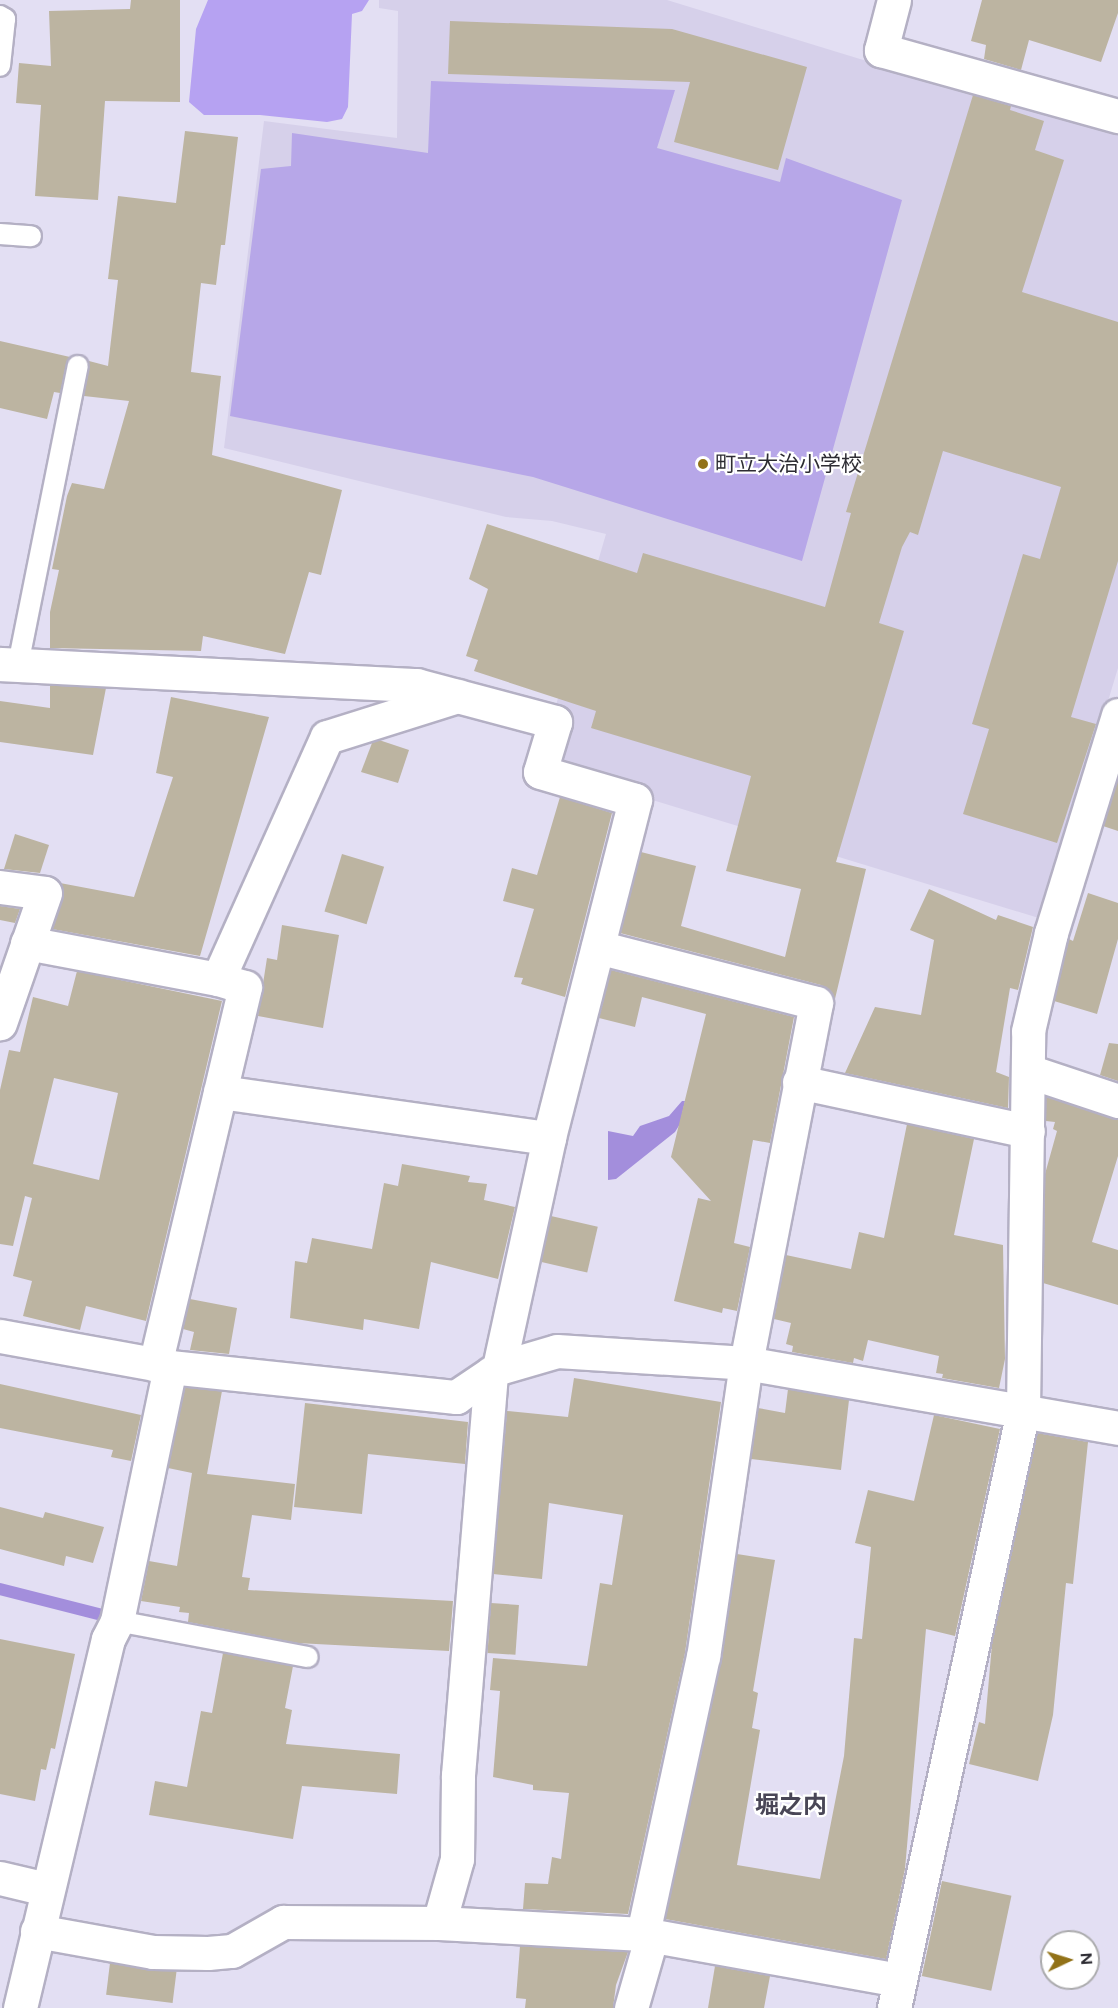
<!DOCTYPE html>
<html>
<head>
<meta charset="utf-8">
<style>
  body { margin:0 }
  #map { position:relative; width:1118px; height:2008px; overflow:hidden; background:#e3dff3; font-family:Figtree,"Noto Sans JP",sans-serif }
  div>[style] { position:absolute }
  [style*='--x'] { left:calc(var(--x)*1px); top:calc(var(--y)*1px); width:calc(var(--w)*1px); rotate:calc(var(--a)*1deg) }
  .built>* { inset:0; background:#d6d0ea }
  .green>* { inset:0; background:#b7a7e8 }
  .forest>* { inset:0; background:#b6a2f2 }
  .water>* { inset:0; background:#a38edc }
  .stream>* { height:12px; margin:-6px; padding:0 6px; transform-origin:6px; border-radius:6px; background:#a38edc }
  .building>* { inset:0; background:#bcb4a1; transform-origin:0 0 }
  .roads { filter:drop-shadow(2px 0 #b4b0c4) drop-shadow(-2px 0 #b4b0c4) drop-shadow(0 2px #b4b0c4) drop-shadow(0 -2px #b4b0c4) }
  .lane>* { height:20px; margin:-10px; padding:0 10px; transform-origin:10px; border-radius:10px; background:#fff }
  .street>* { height:33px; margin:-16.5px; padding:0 16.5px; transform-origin:16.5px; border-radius:16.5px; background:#fff }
  .dots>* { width:16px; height:16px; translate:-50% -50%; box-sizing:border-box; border:3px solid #fff; border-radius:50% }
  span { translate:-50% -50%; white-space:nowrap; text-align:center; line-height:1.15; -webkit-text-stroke:4.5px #fff; paint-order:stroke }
  .poi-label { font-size:21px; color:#2d2c33 }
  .left { translate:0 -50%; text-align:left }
  .quarter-label { font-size:24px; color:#494656; font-weight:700 }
  .north { position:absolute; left:1040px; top:1930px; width:60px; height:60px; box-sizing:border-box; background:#fff; border:2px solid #ababad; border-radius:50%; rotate:86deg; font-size:16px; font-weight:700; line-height:24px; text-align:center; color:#2d2c33 }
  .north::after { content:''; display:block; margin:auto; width:21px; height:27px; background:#927218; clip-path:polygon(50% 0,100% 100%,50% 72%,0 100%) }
</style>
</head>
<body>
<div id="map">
  <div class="built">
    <div style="clip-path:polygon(379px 0,667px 0,860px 59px,1118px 131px,1118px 668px,1042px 919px,554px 770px,550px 764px,566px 709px,556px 705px,606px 534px,552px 521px,506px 517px,224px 448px,264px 121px,397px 138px,398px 11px,379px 8px)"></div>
  </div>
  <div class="green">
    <div style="clip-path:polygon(431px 81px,675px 90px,657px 148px,780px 182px,786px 158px,902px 200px,802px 561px,533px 477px,230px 416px,261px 169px,291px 166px,292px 133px,428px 153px)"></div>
  </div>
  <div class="forest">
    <div style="clip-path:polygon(208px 0,369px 0,362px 11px,352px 14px,348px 107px,342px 119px,327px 122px,260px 115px,204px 115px,189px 102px,196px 29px)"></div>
  </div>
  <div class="water">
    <div style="clip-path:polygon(682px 1101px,685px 1101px,680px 1124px,675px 1132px,616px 1179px,608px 1180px,608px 1131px,633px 1136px,640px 1126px,669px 1116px)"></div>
  </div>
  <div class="stream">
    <div style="--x:0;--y:1589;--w:109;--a:14.3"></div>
  </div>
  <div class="building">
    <div style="clip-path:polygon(131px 0,180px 0,180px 102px,105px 101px,98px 200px,35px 196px,41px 105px,16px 103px,19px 63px,51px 66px,49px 11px,130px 9px)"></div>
    <div style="clip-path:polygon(982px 0,1118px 0,1118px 13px,1101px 62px,1029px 40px,1021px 70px,984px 59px,986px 45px,971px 41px)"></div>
    <div style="clip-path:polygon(450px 21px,672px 29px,807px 67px,778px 170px,674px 142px,690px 82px,448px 74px)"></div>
    <div style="clip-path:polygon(973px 95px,1011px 106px,1010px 110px,1044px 121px,1035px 150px,1064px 160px,1022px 292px,1118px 322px,1118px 561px,1071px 717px,1096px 724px,1057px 843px,963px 814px,989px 729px,972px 724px,1023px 554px,1040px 559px,1061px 487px,943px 451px,918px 535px,910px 532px,902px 547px,879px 623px,904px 631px,836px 862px,866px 869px,834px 1003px,829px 990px,821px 985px,620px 933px,641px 852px,696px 866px,681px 926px,785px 957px,801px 889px,726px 871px,751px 776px,591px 728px,596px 711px,474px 671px,478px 660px,466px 656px,488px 589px,469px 579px,487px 524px,637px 573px,643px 553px,825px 607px,851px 513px,846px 512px)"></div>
    <div style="clip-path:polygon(185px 131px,238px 137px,225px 245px,221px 245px,216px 285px,201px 283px,191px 372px,221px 376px,212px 455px,342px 490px,321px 575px,309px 572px,285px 654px,203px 636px,201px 651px,50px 648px,50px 612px,59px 570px,52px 569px,67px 496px,72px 483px,104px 489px,129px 401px,84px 396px,89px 361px,108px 366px,118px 280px,108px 279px,118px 196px,176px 203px)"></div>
    <div style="clip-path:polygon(0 341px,70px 357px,60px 393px,54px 392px,47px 419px,0 408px)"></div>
    <div style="clip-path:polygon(50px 685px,106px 688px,93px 755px,0 742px,0 701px,50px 708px)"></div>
    <div style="clip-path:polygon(171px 697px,269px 717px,200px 956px,52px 929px,63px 898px,60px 883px,134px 897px,173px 777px,156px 773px)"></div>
    <div style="clip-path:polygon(379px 740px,409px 750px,398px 783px,361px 772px,372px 743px)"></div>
    <div style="clip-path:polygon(1118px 779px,1118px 831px,1103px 826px)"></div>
    <div style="clip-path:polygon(560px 797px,612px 813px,565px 997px,521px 984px,523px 978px,514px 977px,534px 909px,503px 901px,512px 868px,537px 875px)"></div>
    <div style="clip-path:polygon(15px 834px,49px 845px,40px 873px,4px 869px)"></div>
    <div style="left:342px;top:854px;width:44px;height:60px;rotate:17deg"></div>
    <div style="clip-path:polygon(929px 889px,996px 920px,998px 915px,1033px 927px,1018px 990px,1010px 988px,996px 1072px,1009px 1077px,1008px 1108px,845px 1073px,875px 1007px,921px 1015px,934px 940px,910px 930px)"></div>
    <div style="clip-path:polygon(1088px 893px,1118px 903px,1118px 939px,1097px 1014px,1054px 1001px,1069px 939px,1073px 941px)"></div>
    <div style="clip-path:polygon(0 906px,20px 909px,15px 923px,0 920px)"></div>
    <div style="clip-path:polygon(282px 925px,339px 935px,323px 1028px,258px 1016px,267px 958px,277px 960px)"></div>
    <div style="clip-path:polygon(611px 970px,794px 1017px,770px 1143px,753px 1140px,734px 1243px,750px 1247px,737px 1311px,723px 1308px,722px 1313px,674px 1301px,698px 1198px,711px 1201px,671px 1157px,706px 1014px,642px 997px,635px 1027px,599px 1018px)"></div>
    <div style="clip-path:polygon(evenodd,77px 971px,222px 1001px,146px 1321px,86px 1306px,80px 1330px,23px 1316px,32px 1281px,13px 1276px,32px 1198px,25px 1196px,13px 1246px,0 1244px,0 1090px,9px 1050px,20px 1052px,33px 997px,68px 1006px,77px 971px,54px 1078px,118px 1093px,99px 1180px,33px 1164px,54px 1078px)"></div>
    <div style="clip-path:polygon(1109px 1043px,1118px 1044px,1118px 1081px,1100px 1075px)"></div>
    <div style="clip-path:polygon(1046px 1097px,1118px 1119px,1118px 1156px,1092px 1242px,1118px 1250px,1118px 1305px,1043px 1283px,1045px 1174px,1057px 1131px,1053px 1129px,1055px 1122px,1046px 1121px)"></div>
    <div style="clip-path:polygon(907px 1124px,974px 1139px,954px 1235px,1003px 1245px,1005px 1359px,999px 1388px,942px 1378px,943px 1374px,936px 1373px,939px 1356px,868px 1340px,863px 1361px,854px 1358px,853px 1363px,792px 1352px,793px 1346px,786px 1344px,791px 1323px,774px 1319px,786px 1255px,851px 1269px,859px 1232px,884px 1238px)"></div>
    <div style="clip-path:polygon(402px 1164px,470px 1176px,468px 1182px,487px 1184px,484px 1200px,515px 1207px,498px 1279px,431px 1262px,419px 1329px,364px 1319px,363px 1330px,290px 1318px,295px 1261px,307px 1263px,312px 1238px,372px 1249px,384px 1183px,398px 1186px)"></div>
    <div style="left:551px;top:1216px;width:48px;height:47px;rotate:13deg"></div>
    <div style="clip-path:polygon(190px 1299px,237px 1308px,229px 1354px,190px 1350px,194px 1332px,183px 1329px)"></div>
    <div style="clip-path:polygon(574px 1378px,721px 1402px,685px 1653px,628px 1914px,523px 1909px,525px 1883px,548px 1884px,552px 1857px,561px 1859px,569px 1793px,533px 1790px,533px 1785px,493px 1777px,500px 1691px,490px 1690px,493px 1658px,587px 1666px,600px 1583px,612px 1585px,623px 1515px,549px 1503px,542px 1579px,493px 1574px,507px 1411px,568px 1417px)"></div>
    <div style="clip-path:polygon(0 1384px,141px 1415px,131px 1461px,111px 1457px,113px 1450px,0 1428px)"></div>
    <div style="clip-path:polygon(185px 1387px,222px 1391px,207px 1474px,295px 1484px,291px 1520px,252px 1515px,242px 1577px,250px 1578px,248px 1590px,453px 1601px,449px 1651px,297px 1643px,188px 1622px,189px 1613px,179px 1612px,180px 1607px,141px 1601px,149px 1561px,177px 1566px,192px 1473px,168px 1468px)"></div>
    <div style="clip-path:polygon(788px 1389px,849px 1400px,841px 1470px,751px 1459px,758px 1408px,785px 1413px)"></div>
    <div style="clip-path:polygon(305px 1403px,468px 1422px,465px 1464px,368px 1454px,362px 1514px,294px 1507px)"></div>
    <div style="clip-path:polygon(934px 1415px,1000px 1429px,955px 1636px,926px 1629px,905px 1869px,886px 1959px,665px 1919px,721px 1660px,737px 1554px,775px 1560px,753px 1691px,758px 1693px,752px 1728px,760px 1730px,737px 1865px,820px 1879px,844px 1756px,854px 1638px,862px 1639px,871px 1547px,855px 1543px,868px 1490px,914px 1501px)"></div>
    <div style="clip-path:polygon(1037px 1433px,1088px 1442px,1073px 1584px,1066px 1583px,1053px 1715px,1038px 1781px,969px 1764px,979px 1722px,985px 1724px,992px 1644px)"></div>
    <div style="clip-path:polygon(0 1507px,43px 1518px,45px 1512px,104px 1527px,93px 1563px,66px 1556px,64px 1566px,0 1549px)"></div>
    <div style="left:491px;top:1603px;width:28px;height:50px;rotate:4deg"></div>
    <div style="clip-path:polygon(0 1639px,75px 1654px,55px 1749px,51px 1748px,46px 1770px,41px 1769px,35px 1801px,0 1794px)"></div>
    <div style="clip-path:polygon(223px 1653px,293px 1666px,285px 1708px,292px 1710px,286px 1744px,400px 1754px,397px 1794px,302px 1786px,293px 1839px,149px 1815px,155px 1781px,187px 1787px,201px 1711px,212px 1713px)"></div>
    <div style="left:942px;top:1881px;width:71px;height:97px;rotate:12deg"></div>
    <div style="clip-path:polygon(520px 1946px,628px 1952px,616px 1985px,613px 2008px,525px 2008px,526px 1999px,516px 1998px)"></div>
    <div style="left:110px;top:1963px;width:67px;height:32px;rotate:7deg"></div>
    <div style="clip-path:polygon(715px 1966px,770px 1976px,764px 2008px,708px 2008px)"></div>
  </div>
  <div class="roads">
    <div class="lane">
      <div style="--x:0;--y:16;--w:6;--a:31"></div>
      <div style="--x:5;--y:19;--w:47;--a:96.1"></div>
      <div style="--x:0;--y:234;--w:31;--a:4"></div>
      <div style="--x:18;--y:665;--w:305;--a:-78.7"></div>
      <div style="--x:117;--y:1621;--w:194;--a:10.7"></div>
    </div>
    <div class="street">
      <div style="--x:894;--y:0;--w:52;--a:104.6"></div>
      <div style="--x:881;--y:50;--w:246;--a:15.6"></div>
      <div style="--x:0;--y:664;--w:417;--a:2.9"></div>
      <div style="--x:416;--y:685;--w:144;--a:14.9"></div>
      <div style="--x:555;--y:722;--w:52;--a:106.7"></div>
      <div style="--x:540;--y:772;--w:99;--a:16.4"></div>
      <div style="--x:635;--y:800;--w:349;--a:104.3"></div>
      <div style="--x:549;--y:1138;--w:235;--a:102.3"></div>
      <div style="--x:0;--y:887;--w:45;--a:7.6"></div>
      <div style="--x:45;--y:893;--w:138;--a:109.1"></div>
      <div style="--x:27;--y:943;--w:194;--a:10.7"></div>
      <div style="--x:218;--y:979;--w:28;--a:17"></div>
      <div style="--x:245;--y:987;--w:388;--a:103.4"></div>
      <div style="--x:598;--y:947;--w:225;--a:14.4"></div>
      <div style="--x:816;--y:1003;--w:367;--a:101"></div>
      <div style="--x:746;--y:1363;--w:296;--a:98.3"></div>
      <div style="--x:703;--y:1656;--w:284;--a:102.2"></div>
      <div style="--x:218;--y:979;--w:265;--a:-65.8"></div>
      <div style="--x:327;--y:737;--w:137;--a:-17.4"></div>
      <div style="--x:1028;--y:1071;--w:95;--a:18.4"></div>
      <div style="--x:799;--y:1082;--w:234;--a:12.1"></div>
      <div style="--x:220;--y:1092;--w:332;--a:8"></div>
      <div style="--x:0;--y:1336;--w:173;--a:10.3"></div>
      <div style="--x:170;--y:1367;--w:288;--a:6"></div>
      <div style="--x:456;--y:1397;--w:52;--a:-34"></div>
      <div style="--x:499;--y:1368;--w:60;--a:-16.3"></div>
      <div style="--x:557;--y:1351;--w:189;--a:3.6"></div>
      <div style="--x:746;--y:1363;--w:378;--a:9.9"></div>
      <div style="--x:0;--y:1878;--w:47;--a:13.4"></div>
      <div style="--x:439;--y:1923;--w:66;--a:-74.3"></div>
      <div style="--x:457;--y:1859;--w:84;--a:-89.3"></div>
      <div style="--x:458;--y:1775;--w:403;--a:-85.3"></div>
      <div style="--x:37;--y:1931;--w:118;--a:10.3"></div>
      <div style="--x:153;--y:1952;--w:55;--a:1"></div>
      <div style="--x:208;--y:1953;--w:24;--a:-5"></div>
      <div style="--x:232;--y:1951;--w:59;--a:-29.6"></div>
      <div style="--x:283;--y:1922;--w:156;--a:0.4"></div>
      <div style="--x:439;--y:1923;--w:204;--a:3.1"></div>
      <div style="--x:643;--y:1934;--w:260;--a:10.2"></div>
      <div style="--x:20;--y:2008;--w:379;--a:-76.6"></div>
      <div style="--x:108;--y:1639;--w:20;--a:-63"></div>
      <div style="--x:117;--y:1621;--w:259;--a:-78.2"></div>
      <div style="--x:631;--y:2008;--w:76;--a:-74"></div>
      <div style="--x:894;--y:2008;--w:611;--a:-77.81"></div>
      <div style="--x:1023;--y:1411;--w:380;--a:-89.2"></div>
      <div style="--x:1028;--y:1031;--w:101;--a:-76.8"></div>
      <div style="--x:1051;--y:933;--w:228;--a:-72.9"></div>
    </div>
  </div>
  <div class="dots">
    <div style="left:703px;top:464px;background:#927218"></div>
  </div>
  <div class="poi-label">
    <span class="left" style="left:715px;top:464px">町立大治小学校</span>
  </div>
  <div class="quarter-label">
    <span style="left:791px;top:1805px">堀之内</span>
  </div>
  <div class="north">N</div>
</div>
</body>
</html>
